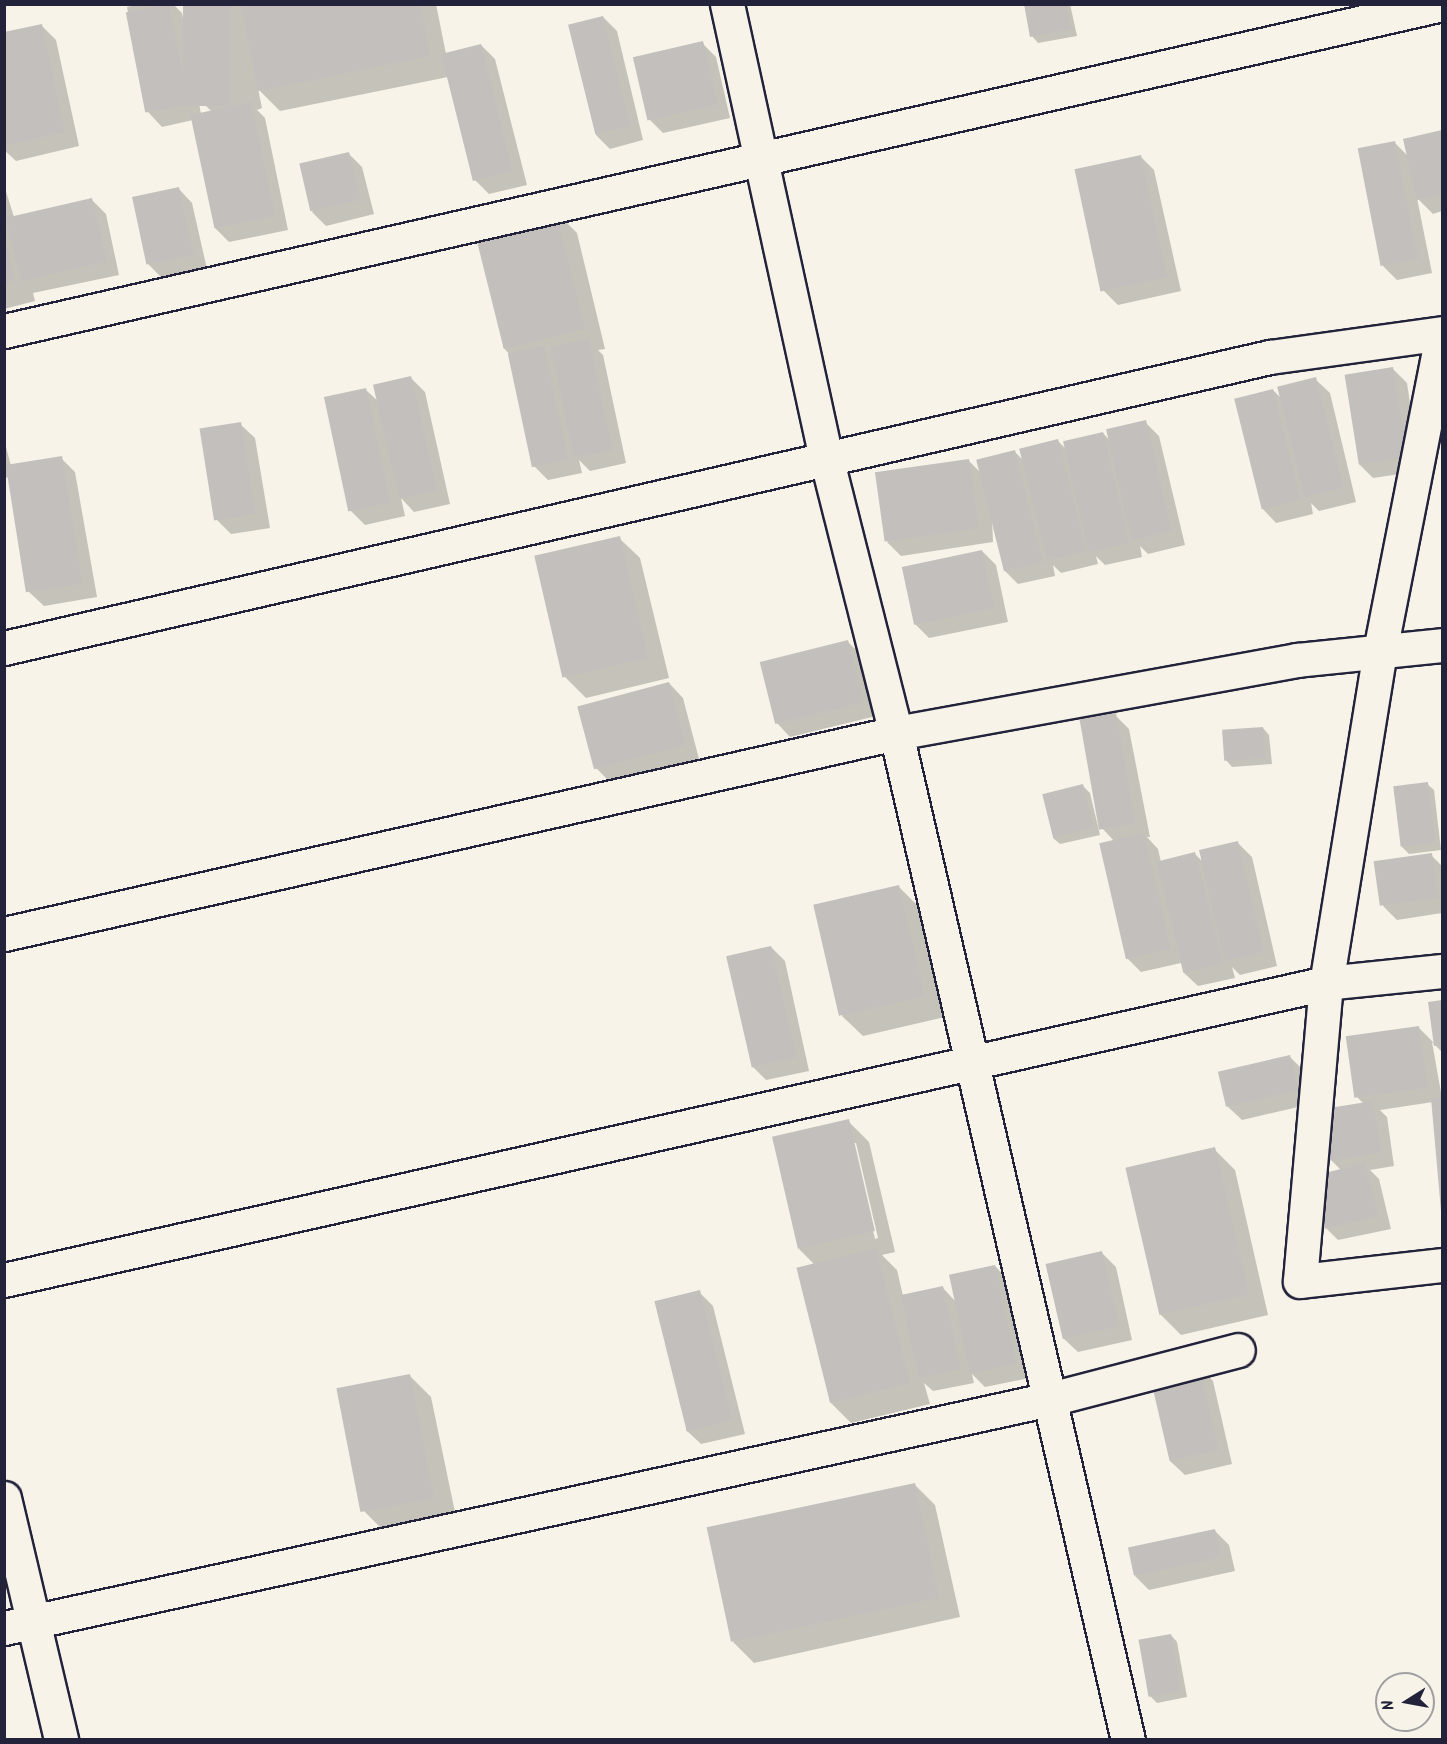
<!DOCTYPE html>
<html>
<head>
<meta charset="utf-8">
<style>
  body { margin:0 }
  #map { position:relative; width:1447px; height:1744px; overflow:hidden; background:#f7f3e8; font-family:Kalam,sans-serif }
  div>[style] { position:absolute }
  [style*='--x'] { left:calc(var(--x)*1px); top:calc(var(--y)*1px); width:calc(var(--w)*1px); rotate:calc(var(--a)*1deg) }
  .shadow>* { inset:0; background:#0003 }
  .building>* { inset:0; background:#c2bfbd; transform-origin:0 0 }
  .roads { filter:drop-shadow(2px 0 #22223b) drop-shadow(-2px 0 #22223b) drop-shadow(0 2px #22223b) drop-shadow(0 -2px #22223b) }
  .street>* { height:33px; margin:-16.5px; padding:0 16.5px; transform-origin:16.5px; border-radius:16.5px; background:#f7f3e8 }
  span { translate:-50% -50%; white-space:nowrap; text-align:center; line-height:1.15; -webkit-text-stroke:4.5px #f7f3e8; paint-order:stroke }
  .frame { position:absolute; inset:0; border:6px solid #22223b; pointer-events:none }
  .north { position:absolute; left:1375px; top:1672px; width:60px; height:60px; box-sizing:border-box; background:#f7f3e8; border:2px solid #a29fa3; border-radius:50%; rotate:259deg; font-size:16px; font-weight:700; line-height:24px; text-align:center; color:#22223b }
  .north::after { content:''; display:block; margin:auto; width:21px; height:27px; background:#22223b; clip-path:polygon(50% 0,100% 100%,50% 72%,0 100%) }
</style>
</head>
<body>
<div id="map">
  <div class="shadow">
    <div style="clip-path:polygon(139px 4px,173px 4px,182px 13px,201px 114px,212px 112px,204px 104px,185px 4px,436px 4px,446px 54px,481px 45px,495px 59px,527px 185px,489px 194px,475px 180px,448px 77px,280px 111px,258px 89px,262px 108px,257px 110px,265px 118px,288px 230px,229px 242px,215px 228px,193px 120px,162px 127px,148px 112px,127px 7px)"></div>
    <div style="clip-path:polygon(1025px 4px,1070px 4px,1077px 36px,1038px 43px,1032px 36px)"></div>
    <div style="clip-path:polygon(603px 17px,617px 31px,643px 140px,610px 149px,596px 135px,569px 26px)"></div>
    <div style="clip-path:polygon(42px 26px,56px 40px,79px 146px,16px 161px,4px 150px,4px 34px)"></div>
    <div style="clip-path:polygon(702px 43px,716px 57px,730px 118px,663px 133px,649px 119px)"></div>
    <div style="clip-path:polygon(1442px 131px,1442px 211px,1433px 214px,1417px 198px,1432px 273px,1397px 280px,1383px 266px,1395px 143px,1409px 157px,1405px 140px)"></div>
    <div style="clip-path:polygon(348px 153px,362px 167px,374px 214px,326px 226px,312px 212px)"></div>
    <div style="clip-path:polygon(1140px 156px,1154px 170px,1181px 291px,1118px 305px,1104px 291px)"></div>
    <div style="clip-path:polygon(4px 185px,14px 217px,92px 200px,106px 214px,119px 275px,33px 293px,35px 301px,4px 309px)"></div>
    <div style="clip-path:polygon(178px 188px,192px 203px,207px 269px,162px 278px,148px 264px)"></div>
    <div style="clip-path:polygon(556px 212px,577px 233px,605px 349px,598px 350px,603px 355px,626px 463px,590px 471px,579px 460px,582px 473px,548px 480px,534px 466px,509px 354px,503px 347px)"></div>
    <div style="clip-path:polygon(1393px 369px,1407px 383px,1420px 471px,1373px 478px,1359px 464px)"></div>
    <div style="clip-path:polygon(411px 378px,425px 392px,450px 504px,414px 512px,401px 498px,405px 516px,365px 525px,351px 511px,366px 390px,379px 402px)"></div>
    <div style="clip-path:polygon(1315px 379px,1330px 393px,1356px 502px,1319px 511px,1311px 503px,1313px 514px,1276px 523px,1262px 508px,1273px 390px,1282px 399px)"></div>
    <div style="clip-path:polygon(1145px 422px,1159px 436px,1185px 545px,1148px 554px,1140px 546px,1142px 557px,1105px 565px,1096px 556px,1098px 564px,1061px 573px,1053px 565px,1055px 576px,1018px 584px,1004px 570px,992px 518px,993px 542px,901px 556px,887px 542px,969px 461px,981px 473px,1015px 452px,1023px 460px,1058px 441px,1067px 450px,1103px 433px,1111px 442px)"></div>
    <div style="clip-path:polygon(240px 424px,255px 438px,270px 528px,231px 534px,217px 520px)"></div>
    <div style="clip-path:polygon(4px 439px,11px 466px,61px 458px,75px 472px,97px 597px,44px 606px,29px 592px,10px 477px,4px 478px)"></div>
    <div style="clip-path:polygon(619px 538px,640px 558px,669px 678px,586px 698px,565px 677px)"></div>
    <div style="clip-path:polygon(982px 551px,996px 565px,1008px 622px,929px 638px,915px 624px)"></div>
    <div style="clip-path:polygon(848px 642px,862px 656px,876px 716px,790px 737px,776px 722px)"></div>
    <div style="clip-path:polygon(669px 683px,683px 698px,699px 759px,610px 782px,596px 768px)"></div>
    <div style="clip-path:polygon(1115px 715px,1129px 729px,1150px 837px,1147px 837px,1158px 849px,1161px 862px,1195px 854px,1203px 862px,1238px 843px,1252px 857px,1277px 966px,1240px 975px,1232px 967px,1235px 978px,1198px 986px,1183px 972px,1181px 963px,1141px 972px,1127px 958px,1114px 841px,1102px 828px)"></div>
    <div style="clip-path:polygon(1263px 728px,1269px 735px,1272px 764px,1232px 767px,1226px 760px)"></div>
    <div style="clip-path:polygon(1427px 784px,1434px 790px,1441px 850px,1409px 854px,1402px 847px)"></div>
    <div style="clip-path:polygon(1083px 786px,1090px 793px,1100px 835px,1060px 844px,1053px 838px)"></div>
    <div style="clip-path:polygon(1431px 855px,1442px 866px,1442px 913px,1397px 920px,1383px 906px)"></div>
    <div style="clip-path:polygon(898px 886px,919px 907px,945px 1017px,863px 1036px,842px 1016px)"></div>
    <div style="clip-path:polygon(771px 947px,785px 961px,809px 1071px,766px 1080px,752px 1066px)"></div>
    <div style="clip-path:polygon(1442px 1002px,1442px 1052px,1432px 1042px,1442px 1098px,1442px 1208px,1433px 1102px,1380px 1110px,1387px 1117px,1394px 1166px,1370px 1170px,1379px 1179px,1391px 1229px,1338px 1240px,1324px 1226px,1341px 1170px,1331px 1160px,1364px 1104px,1357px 1097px,1418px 1027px,1435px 1044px,1430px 1003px)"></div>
    <div style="clip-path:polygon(1290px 1057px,1304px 1071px,1311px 1104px,1242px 1120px,1227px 1106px)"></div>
    <div style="clip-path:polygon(evenodd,848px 1121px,869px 1142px,895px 1252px,882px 1255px,897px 1270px,903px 1296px,943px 1288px,956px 1302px,995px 1266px,1009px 1281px,1029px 1378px,985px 1387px,972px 1374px,974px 1383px,933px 1391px,924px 1383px,930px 1404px,851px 1423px,830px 1402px,814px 1264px,799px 1249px,848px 1121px,853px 1143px,856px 1143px,878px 1238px,875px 1239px,853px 1143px)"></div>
    <div style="clip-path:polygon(1214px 1149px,1235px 1170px,1268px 1315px,1181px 1335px,1160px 1314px)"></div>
    <div style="clip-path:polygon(1102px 1253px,1116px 1267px,1132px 1340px,1078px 1352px,1063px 1338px)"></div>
    <div style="clip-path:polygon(699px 1292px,713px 1306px,745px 1434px,701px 1444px,686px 1430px)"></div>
    <div style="clip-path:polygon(1199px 1367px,1213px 1381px,1232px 1464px,1185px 1475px,1170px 1461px)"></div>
    <div style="clip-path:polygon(410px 1376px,431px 1397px,456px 1517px,385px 1532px,364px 1511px)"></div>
    <div style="clip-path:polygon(914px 1484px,935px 1505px,960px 1617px,754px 1663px,733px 1642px)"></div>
    <div style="clip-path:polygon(1215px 1531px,1229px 1545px,1235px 1571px,1149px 1590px,1135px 1576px)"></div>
    <div style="clip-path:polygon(1171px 1635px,1177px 1642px,1187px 1697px,1157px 1703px,1150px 1696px)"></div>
  </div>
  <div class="building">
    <div style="left:169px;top:4px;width:102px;height:44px;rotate:79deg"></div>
    <div style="left:183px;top:4px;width:48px;height:102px"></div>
    <div style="clip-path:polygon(241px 4px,420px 4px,430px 56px,258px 91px)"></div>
    <div style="clip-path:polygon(1024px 4px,1066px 4px,1071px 29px,1030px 37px)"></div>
    <div style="left:603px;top:16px;width:113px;height:36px;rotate:76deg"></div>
    <div style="clip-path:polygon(42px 24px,65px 132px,4px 146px,4px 32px)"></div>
    <div style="left:703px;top:41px;width:65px;height:72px;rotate:77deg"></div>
    <div style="left:481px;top:44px;width:131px;height:41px;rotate:76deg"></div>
    <div style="left:251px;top:102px;width:116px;height:62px;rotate:78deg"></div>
    <div style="clip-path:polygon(1442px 130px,1442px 194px,1417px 200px,1403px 139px)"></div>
    <div style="left:1395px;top:141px;width:120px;height:38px;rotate:79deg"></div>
    <div style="left:349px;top:152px;width:49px;height:51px;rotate:77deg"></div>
    <div style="left:1141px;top:155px;width:125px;height:68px;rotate:78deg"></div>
    <div style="left:179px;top:187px;width:69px;height:48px;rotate:78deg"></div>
    <div style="left:92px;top:198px;width:65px;height:88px;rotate:77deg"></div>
    <div style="left:556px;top:211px;width:121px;height:84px;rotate:76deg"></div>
    <div style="clip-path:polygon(5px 240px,15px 280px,5px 283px)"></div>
    <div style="left:589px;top:339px;width:113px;height:39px;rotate:78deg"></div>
    <div style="left:544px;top:346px;width:116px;height:37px;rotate:78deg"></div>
    <div style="left:1393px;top:367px;width:91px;height:49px;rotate:81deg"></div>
    <div style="left:411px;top:376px;width:117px;height:39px;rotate:77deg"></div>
    <div style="left:1316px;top:377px;width:114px;height:40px;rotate:76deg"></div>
    <div style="left:366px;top:388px;width:117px;height:43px;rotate:78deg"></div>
    <div style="left:1273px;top:389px;width:114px;height:40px;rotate:76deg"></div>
    <div style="left:1146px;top:420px;width:114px;height:41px;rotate:77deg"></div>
    <div style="left:241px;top:422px;width:93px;height:42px;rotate:81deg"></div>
    <div style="left:1103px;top:432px;width:114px;height:41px;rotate:77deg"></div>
    <div style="left:1058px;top:439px;width:115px;height:40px;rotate:76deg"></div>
    <div style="left:1015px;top:450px;width:115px;height:40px;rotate:76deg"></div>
    <div style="left:62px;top:456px;width:129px;height:57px;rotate:81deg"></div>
    <div style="left:969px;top:459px;width:70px;height:95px;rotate:82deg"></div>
    <div style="left:620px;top:536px;width:125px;height:88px;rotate:77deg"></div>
    <div style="left:982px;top:550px;width:59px;height:82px;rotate:78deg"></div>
    <div style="left:848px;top:640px;width:64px;height:91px;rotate:76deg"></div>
    <div style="left:669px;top:682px;width:65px;height:95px;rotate:75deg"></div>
    <div style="left:1116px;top:713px;width:112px;height:37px;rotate:80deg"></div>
    <div style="left:1263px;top:727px;width:31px;height:41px;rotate:86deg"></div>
    <div style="left:1428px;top:782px;width:61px;height:35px;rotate:83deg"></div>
    <div style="left:1083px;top:784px;width:45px;height:42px;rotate:76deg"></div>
    <div style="left:1144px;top:833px;width:119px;height:46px;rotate:77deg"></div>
    <div style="left:1238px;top:841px;width:114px;height:40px;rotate:77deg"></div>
    <div style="left:1195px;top:852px;width:115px;height:40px;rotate:76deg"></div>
    <div style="left:1432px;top:853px;width:45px;height:59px;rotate:82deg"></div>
    <div style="left:899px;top:885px;width:114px;height:88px;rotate:77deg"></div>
    <div style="left:771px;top:946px;width:114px;height:46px;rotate:77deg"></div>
    <div style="clip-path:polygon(1442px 1000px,1442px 1045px,1434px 1046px,1428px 1002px)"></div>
    <div style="left:1419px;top:1026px;width:62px;height:74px;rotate:82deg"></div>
    <div style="left:1290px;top:1055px;width:36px;height:74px;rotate:77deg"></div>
    <div style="clip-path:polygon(1442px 1097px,1442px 1210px,1441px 1211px,1431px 1098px)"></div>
    <div style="left:1373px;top:1101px;width:52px;height:52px;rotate:81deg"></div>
    <div style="left:849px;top:1119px;width:115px;height:79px;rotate:77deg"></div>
    <div style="left:1215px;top:1147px;width:151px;height:92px;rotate:77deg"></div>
    <div style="left:1365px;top:1163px;width:54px;height:55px;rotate:76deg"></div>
    <div style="left:876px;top:1248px;width:139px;height:82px;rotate:76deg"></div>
    <div style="left:1102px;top:1251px;width:77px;height:58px;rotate:77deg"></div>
    <div style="left:995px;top:1265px;width:101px;height:47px;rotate:78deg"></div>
    <div style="left:943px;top:1286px;width:85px;height:43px;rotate:78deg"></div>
    <div style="left:700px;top:1290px;width:134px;height:47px;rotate:76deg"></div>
    <div style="left:1199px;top:1366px;width:86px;height:50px;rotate:77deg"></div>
    <div style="left:410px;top:1374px;width:126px;height:75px;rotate:79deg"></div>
    <div style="left:915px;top:1483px;width:117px;height:213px;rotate:78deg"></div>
    <div style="left:1215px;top:1529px;width:29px;height:89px;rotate:78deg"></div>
    <div style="left:1171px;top:1634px;width:58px;height:33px;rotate:80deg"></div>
  </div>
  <div class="roads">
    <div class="street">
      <div style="--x:727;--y:4;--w:468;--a:77.7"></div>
      <div style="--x:827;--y:461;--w:281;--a:75.8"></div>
      <div style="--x:896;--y:733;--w:1033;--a:77.03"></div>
      <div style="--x:4;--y:331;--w:1475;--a:-12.81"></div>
      <div style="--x:1442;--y:335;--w:322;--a:101.1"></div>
      <div style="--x:1380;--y:651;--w:336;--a:99.2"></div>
      <div style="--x:1326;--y:983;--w:299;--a:95"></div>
      <div style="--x:1300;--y:1281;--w:143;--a:-6.4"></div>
      <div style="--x:4;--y:648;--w:1299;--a:-12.95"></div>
      <div style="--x:1270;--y:357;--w:174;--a:-7.9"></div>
      <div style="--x:4;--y:934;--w:914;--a:-12.7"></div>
      <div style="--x:896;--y:733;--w:408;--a:-10.3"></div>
      <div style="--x:1297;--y:660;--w:146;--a:-5.9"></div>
      <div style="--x:4;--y:1280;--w:1355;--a:-12.66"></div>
      <div style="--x:1326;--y:983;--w:117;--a:-5.9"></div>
      <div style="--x:4;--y:1498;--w:249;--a:76.7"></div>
      <div style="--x:4;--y:1628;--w:1071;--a:-12.35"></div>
      <div style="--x:1050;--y:1399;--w:194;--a:-14.6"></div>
    </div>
  </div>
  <div class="frame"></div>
  <div class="north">N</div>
</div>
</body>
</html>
